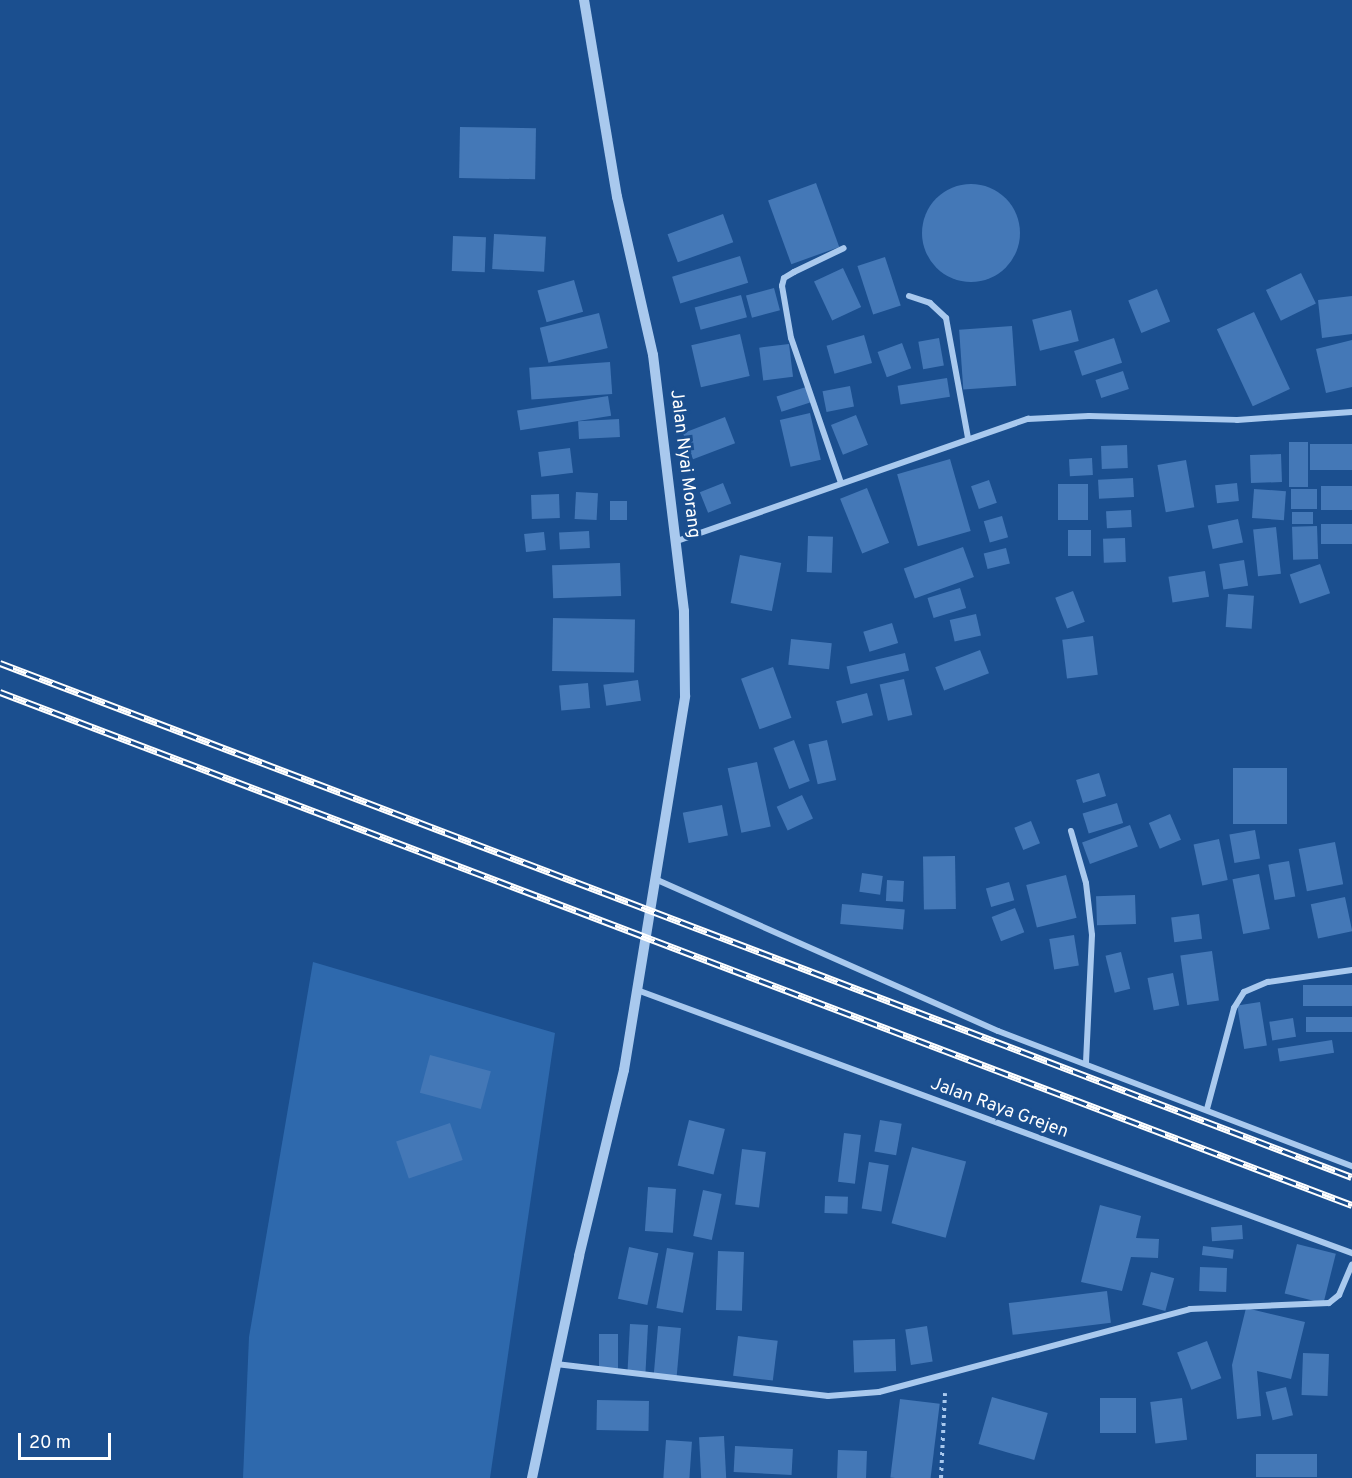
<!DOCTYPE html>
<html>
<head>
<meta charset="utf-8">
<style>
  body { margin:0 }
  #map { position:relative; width:1352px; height:1478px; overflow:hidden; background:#1b4f8f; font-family:Overpass,sans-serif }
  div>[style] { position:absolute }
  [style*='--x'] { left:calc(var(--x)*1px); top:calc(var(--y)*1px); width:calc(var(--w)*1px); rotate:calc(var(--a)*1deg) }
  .green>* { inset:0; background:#2e69ad }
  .building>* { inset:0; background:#4478b7; transform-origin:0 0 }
  .round { border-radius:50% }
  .path>* { height:4px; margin-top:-2px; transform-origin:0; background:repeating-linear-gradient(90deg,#a9c9ee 0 3px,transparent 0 7.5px) }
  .minor>* { height:6px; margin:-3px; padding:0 3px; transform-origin:3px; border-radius:3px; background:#a9c9ee }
  .tertiary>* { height:10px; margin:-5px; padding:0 5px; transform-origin:5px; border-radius:5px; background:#a9c9ee }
  .rail>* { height:7px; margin-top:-3.5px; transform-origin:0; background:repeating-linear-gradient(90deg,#1b4f8f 0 14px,#fff 0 28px); box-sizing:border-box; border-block:2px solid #fff }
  span { translate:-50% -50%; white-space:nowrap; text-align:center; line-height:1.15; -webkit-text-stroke:6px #1b4f8f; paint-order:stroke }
  .street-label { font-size:18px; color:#fff }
  .scale { position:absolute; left:18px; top:1433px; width:93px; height:27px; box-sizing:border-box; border:3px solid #fff; border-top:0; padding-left:8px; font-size:18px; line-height:21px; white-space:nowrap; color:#fff; -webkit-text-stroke:4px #1b4f8f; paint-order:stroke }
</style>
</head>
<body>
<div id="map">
  <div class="green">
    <div style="clip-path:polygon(313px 962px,555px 1033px,490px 1478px,243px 1478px,249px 1337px)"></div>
  </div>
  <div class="building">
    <div style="left:460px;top:127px;width:76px;height:51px;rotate:1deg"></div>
    <div style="left:816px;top:183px;width:68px;height:51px;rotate:70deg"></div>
    <div class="round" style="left:922px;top:184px;width:98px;height:98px"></div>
    <div style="left:723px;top:214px;width:30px;height:59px;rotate:70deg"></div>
    <div style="left:494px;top:234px;width:52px;height:35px;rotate:3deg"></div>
    <div style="left:453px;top:236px;width:33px;height:35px;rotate:2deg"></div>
    <div style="left:740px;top:256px;width:28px;height:71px;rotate:73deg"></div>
    <div style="left:885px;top:257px;width:51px;height:29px;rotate:72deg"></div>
    <div style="left:843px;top:268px;width:43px;height:32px;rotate:65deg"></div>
    <div style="left:1301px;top:273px;width:34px;height:39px;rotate:64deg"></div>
    <div style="left:574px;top:280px;width:33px;height:38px;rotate:74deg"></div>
    <div style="left:774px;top:288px;width:23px;height:29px;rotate:75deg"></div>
    <div style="left:1157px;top:289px;width:35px;height:31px;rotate:68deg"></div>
    <div style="left:741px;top:295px;width:23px;height:48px;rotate:75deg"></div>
    <div style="clip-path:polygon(1352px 296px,1352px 334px,1322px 338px,1318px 300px)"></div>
    <div style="left:1071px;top:310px;width:32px;height:40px;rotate:76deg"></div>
    <div style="left:1254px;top:312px;width:85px;height:41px;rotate:65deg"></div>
    <div style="left:599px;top:313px;width:36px;height:61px;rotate:76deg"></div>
    <div style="left:1012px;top:326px;width:60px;height:53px;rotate:86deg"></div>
    <div style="left:740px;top:334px;width:43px;height:50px;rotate:77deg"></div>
    <div style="left:864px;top:335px;width:29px;height:39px;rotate:74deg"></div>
    <div style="left:939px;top:338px;width:28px;height:21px;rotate:80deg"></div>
    <div style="left:1114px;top:338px;width:26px;height:42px;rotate:72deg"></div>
    <div style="clip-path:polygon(1352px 340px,1352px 387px,1326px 393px,1316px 349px)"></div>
    <div style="left:902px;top:343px;width:27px;height:26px;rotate:70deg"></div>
    <div style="left:789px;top:344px;width:33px;height:30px;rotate:83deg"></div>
    <div style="left:610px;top:362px;width:32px;height:81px;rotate:86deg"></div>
    <div style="left:1123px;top:371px;width:19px;height:29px;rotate:72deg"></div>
    <div style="left:947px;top:378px;width:19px;height:50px;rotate:81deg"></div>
    <div style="left:850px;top:386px;width:21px;height:28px;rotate:79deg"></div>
    <div style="left:806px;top:387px;width:16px;height:31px;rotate:72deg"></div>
    <div style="left:608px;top:396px;width:20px;height:92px;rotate:81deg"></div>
    <div style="left:810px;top:413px;width:48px;height:31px;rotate:77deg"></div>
    <div style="left:856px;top:415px;width:32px;height:27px;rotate:68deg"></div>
    <div style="left:725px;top:417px;width:28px;height:45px;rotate:69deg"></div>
    <div style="left:619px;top:419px;width:18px;height:41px;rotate:87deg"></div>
    <div style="left:1289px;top:442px;width:19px;height:45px"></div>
    <div style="left:1352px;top:444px;width:26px;height:42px;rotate:90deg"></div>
    <div style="left:1127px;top:445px;width:23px;height:26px;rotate:88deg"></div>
    <div style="left:570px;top:448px;width:25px;height:32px;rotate:83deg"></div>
    <div style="left:1281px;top:454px;width:28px;height:31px;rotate:88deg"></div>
    <div style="left:1092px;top:458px;width:17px;height:23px;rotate:87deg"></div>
    <div style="left:950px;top:459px;width:75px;height:55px;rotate:74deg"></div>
    <div style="left:1186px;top:460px;width:48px;height:29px;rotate:80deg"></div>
    <div style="left:1133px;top:478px;width:19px;height:35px;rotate:87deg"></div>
    <div style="left:989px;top:480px;width:24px;height:19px;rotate:71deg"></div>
    <div style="left:723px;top:483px;width:22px;height:25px;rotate:68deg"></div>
    <div style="left:1237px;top:483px;width:18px;height:22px;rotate:84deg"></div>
    <div style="left:1088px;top:484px;width:36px;height:30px;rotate:90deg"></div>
    <div style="left:1352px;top:486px;width:24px;height:31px;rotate:90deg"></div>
    <div style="left:867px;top:488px;width:59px;height:29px;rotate:68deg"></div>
    <div style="left:1254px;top:489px;width:32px;height:29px;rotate:4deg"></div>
    <div style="left:1291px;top:489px;width:26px;height:20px"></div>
    <div style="left:576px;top:492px;width:22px;height:27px;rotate:3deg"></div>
    <div style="left:559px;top:494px;width:24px;height:28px;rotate:88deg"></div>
    <div style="left:610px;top:501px;width:17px;height:19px"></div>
    <div style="left:1131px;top:510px;width:17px;height:25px;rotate:87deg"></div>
    <div style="left:1292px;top:512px;width:21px;height:12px"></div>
    <div style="left:1002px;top:516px;width:22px;height:19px;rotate:74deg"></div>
    <div style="left:1238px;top:519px;width:24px;height:31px;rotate:78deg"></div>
    <div style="left:1352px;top:524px;width:20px;height:31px;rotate:90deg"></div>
    <div style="left:1317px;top:526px;width:33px;height:25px;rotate:88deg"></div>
    <div style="left:1276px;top:527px;width:47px;height:23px;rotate:84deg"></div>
    <div style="left:1068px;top:530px;width:23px;height:26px"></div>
    <div style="left:589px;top:531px;width:17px;height:30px;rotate:87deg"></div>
    <div style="left:544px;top:532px;width:18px;height:20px;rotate:84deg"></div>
    <div style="left:808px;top:536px;width:25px;height:36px;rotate:2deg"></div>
    <div style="left:1125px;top:538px;width:24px;height:22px;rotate:88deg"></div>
    <div style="left:963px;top:547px;width:32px;height:63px;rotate:70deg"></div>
    <div style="left:1006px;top:548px;width:16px;height:23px;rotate:76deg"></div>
    <div style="left:740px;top:555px;width:42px;height:49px;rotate:11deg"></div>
    <div style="left:1244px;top:560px;width:26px;height:25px;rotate:81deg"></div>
    <div style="left:620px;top:563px;width:33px;height:68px;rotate:88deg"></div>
    <div style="left:1320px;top:564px;width:31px;height:32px;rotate:71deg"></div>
    <div style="left:1205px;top:571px;width:26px;height:37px;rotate:81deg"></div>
    <div style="left:960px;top:588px;width:21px;height:34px;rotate:73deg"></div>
    <div style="left:1073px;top:591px;width:33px;height:19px;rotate:69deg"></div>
    <div style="left:1228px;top:594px;width:26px;height:33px;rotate:4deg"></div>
    <div style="left:976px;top:614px;width:22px;height:27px;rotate:77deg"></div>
    <div style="left:553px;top:618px;width:82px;height:53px;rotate:1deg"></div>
    <div style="left:892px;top:623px;width:21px;height:30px;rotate:73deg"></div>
    <div style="left:1093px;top:636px;width:39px;height:31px;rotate:83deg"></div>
    <div style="left:791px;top:639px;width:41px;height:26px;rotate:6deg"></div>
    <div style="left:980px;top:650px;width:25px;height:48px;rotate:69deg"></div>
    <div style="left:905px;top:653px;width:18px;height:60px;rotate:77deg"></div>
    <div style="left:773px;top:667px;width:54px;height:34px;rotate:70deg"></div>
    <div style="left:904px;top:679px;width:37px;height:25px;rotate:77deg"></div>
    <div style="left:638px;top:680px;width:21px;height:35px;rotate:82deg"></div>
    <div style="left:588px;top:683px;width:25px;height:29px;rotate:85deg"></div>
    <div style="left:867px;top:693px;width:23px;height:32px;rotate:75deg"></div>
    <div style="left:794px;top:740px;width:44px;height:22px;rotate:69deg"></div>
    <div style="left:827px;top:740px;width:41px;height:19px;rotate:77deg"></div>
    <div style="left:757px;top:762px;width:66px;height:30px;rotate:78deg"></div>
    <div style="left:1233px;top:768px;width:54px;height:56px"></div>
    <div style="left:1099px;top:773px;width:24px;height:24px;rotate:73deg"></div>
    <div style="left:802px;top:795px;width:26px;height:28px;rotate:65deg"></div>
    <div style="left:1117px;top:803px;width:21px;height:36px;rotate:73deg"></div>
    <div style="left:722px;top:805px;width:31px;height:40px;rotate:79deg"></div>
    <div style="left:1170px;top:814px;width:28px;height:23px;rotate:67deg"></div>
    <div style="left:1031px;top:821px;width:24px;height:18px;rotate:68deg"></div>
    <div style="left:1130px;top:825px;width:23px;height:51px;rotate:70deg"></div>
    <div style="left:1255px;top:830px;width:29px;height:26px;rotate:80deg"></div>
    <div style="left:1219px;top:839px;width:42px;height:26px;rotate:78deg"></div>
    <div style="left:1335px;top:842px;width:43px;height:37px;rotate:79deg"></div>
    <div style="left:955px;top:856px;width:53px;height:32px;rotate:89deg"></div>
    <div style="left:1289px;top:861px;width:36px;height:21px;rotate:80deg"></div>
    <div style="left:862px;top:873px;width:21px;height:19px;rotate:8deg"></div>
    <div style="left:1259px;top:874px;width:56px;height:27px;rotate:79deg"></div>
    <div style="left:1066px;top:875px;width:44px;height:41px;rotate:76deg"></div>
    <div style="left:887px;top:880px;width:17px;height:21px;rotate:3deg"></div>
    <div style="left:1009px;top:882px;width:19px;height:24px;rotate:74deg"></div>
    <div style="left:1135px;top:895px;width:29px;height:39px;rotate:88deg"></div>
    <div style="left:1345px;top:897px;width:35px;height:35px;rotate:78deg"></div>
    <div style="left:842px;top:904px;width:63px;height:20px;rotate:5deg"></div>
    <div style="left:1015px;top:908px;width:26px;height:25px;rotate:69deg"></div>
    <div style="left:1199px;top:914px;width:25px;height:28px;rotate:83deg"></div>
    <div style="left:1074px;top:935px;width:31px;height:25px;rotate:81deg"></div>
    <div style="left:1212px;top:951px;width:50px;height:32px;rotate:82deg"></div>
    <div style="left:1121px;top:952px;width:38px;height:16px;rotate:76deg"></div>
    <div style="left:1173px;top:973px;width:33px;height:26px;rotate:79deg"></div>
    <div style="left:1352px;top:985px;width:21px;height:49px;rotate:90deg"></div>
    <div style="left:1260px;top:1002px;width:44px;height:23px;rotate:81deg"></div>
    <div style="left:1352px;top:1017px;width:15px;height:46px;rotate:90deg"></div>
    <div style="left:1293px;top:1018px;width:19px;height:24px;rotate:81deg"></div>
    <div style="left:1332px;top:1040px;width:13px;height:55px;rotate:81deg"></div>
    <div style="left:430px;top:1055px;width:63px;height:39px;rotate:15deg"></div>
    <div style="left:689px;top:1120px;width:37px;height:47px;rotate:14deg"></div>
    <div style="left:880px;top:1120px;width:22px;height:32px;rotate:10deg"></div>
    <div style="left:450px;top:1123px;width:39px;height:57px;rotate:71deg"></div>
    <div style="left:844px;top:1133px;width:17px;height:49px;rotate:7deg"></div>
    <div style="left:912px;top:1147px;width:56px;height:79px;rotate:15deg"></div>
    <div style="left:742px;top:1149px;width:24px;height:56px;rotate:7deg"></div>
    <div style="left:869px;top:1162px;width:20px;height:47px;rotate:9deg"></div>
    <div style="left:648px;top:1187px;width:28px;height:44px;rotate:4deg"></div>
    <div style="left:703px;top:1190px;width:19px;height:47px;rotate:12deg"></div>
    <div style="left:825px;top:1196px;width:23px;height:17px;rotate:2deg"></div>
    <div style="clip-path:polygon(1100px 1205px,1141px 1216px,1136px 1238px,1159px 1239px,1158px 1258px,1131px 1257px,1122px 1291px,1081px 1282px)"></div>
    <div style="left:1242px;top:1225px;width:14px;height:31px;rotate:86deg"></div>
    <div style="left:1297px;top:1244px;width:40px;height:51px;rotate:14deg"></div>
    <div style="left:1203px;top:1246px;width:31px;height:9px;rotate:7deg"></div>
    <div style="left:629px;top:1247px;width:30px;height:53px;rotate:12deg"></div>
    <div style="left:667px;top:1248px;width:27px;height:61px;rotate:10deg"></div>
    <div style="left:718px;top:1251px;width:26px;height:59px;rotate:2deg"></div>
    <div style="left:1200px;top:1267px;width:27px;height:24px;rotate:2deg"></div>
    <div style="left:1151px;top:1272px;width:24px;height:34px;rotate:15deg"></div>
    <div style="left:1107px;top:1291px;width:32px;height:99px;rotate:83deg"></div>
    <div style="clip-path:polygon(1246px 1308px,1305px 1322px,1291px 1379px,1257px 1371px,1261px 1416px,1237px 1419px,1232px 1365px)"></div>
    <div style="left:630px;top:1324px;width:18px;height:49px;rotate:3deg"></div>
    <div style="left:658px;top:1326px;width:23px;height:50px;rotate:5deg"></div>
    <div style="left:927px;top:1326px;width:36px;height:22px;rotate:81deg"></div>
    <div style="left:599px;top:1334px;width:19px;height:35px"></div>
    <div style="left:738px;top:1336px;width:40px;height:40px;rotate:7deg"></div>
    <div style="left:895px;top:1339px;width:32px;height:42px;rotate:88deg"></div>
    <div style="left:1207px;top:1341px;width:40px;height:32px;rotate:69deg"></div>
    <div style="left:1303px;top:1353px;width:26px;height:42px;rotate:2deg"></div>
    <div style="left:1286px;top:1387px;width:29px;height:21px;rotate:76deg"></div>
    <div style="left:992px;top:1397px;width:58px;height:49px;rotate:16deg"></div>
    <div style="left:1136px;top:1398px;width:35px;height:36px;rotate:90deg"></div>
    <div style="left:1182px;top:1398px;width:42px;height:32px;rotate:83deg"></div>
    <div style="left:900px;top:1399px;width:40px;height:79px;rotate:7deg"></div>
    <div style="left:597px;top:1400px;width:52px;height:30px;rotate:1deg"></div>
    <div style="left:724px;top:1436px;width:42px;height:25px;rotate:87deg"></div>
    <div style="left:666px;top:1440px;width:26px;height:38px;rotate:4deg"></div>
    <div style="left:735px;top:1446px;width:58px;height:26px;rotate:3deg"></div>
    <div style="left:838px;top:1450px;width:29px;height:28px;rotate:2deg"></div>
    <div style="left:1317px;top:1454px;width:23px;height:61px;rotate:90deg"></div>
  </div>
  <div class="path">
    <div style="--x:941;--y:1478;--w:85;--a:-87.3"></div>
  </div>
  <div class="minor">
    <div style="--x:909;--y:296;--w:22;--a:18"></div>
    <div style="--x:930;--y:303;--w:22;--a:43"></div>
    <div style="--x:946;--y:318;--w:122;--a:79.6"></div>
    <div style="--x:841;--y:483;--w:153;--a:-109"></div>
    <div style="--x:791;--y:338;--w:53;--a:-99.8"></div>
    <div style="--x:782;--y:286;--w:8;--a:-76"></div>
    <div style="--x:784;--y:278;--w:12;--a:-31"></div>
    <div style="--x:794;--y:272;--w:55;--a:-25.6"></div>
    <div style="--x:677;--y:541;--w:372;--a:-19.2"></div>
    <div style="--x:1028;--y:419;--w:61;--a:-2.8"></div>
    <div style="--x:1089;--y:416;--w:148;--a:1.5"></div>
    <div style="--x:1237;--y:420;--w:115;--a:-4"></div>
    <div style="--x:1071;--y:831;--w:54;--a:73.9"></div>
    <div style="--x:1086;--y:883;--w:52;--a:83.4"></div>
    <div style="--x:1092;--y:935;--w:128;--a:92.7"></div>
    <div style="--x:655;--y:879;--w:375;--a:23.9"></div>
    <div style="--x:998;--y:1031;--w:379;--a:20.9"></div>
    <div style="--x:637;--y:990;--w:762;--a:20.2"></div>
    <div style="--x:1207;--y:1109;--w:105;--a:-75"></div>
    <div style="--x:1234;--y:1008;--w:19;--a:-58"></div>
    <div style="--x:1244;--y:992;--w:26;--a:-23"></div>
    <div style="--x:1268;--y:982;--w:85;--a:-8.1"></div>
    <div style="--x:556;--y:1364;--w:274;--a:6.7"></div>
    <div style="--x:828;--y:1396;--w:51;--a:-4.5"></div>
    <div style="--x:879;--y:1392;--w:322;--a:-14.9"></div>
    <div style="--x:1190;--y:1309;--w:139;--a:-2.5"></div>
    <div style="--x:1329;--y:1303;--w:13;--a:-39"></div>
    <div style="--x:1339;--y:1295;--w:33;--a:-67"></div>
  </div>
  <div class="tertiary">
    <div style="--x:532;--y:1478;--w:227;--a:-78"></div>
    <div style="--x:579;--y:1256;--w:191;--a:-76.4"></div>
    <div style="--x:624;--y:1070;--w:379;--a:-80.7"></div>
    <div style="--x:685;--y:696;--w:85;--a:-90.7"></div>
    <div style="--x:684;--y:611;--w:258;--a:-96.9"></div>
    <div style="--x:653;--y:355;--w:162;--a:-102.8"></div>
    <div style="--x:617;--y:197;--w:200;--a:-99.5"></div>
  </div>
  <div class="rail">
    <div style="--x:0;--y:663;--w:1446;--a:20.82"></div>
    <div style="--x:0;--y:692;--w:1446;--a:20.78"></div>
  </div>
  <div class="street-label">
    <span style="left:684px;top:464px;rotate:83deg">Jalan Nyai Morang</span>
    <span style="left:999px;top:1109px;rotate:20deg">Jalan Raya Grejen</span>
  </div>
  <div class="scale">20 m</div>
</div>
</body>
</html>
